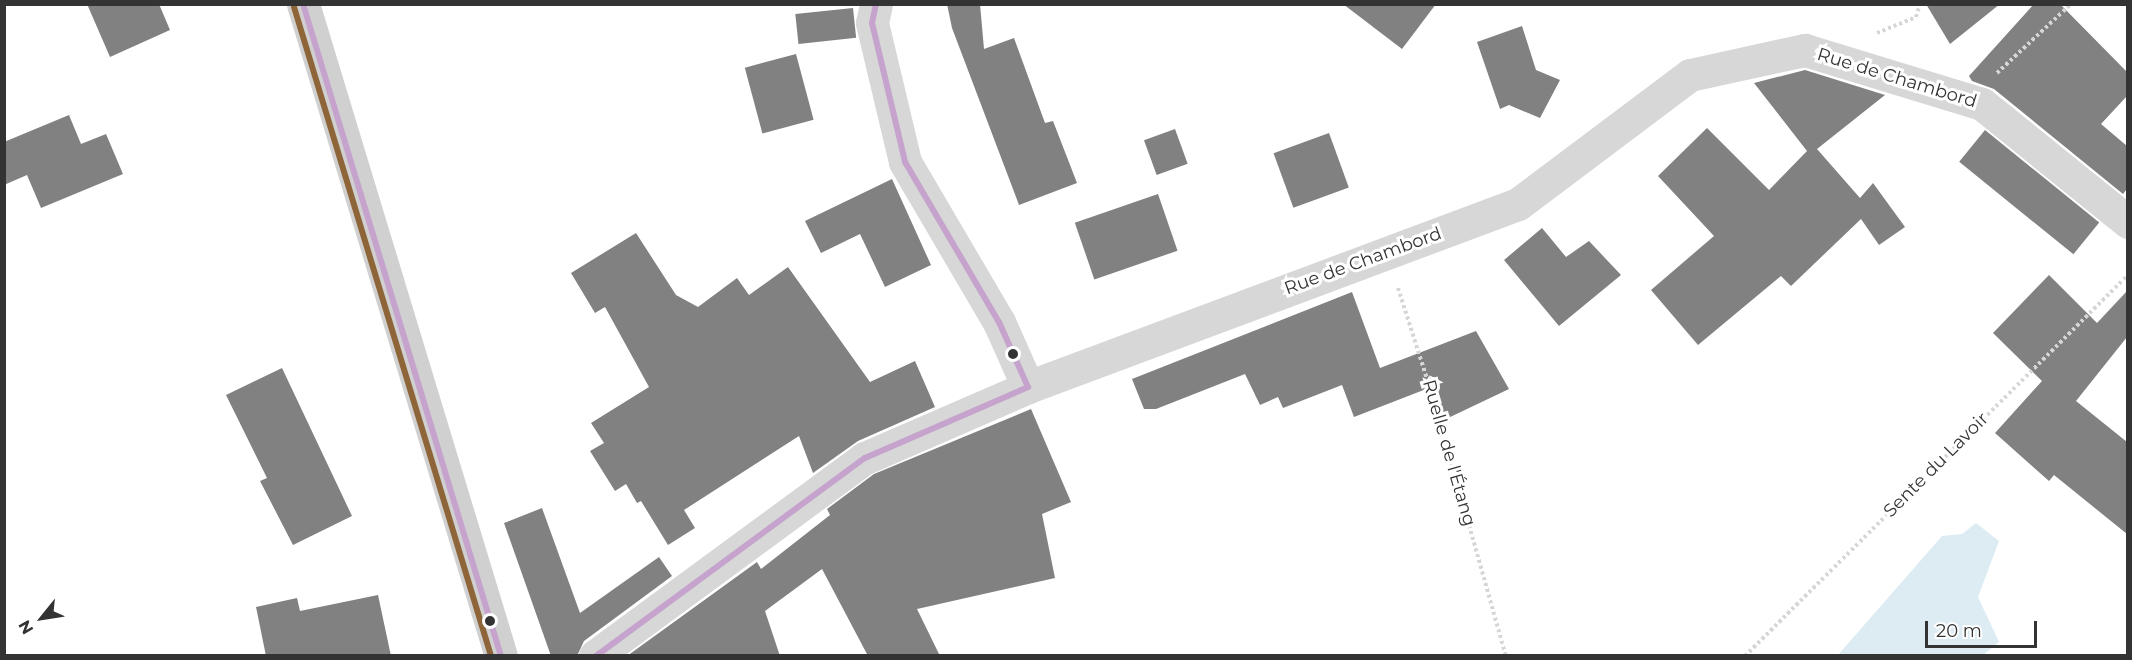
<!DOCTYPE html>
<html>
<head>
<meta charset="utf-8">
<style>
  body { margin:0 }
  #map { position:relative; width:2132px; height:660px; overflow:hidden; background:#fff; font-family:Montserrat,sans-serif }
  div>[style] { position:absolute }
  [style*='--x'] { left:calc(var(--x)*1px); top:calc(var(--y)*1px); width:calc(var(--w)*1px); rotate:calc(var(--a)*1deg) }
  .water>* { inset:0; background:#ddebf3 }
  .building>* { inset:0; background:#818181; transform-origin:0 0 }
  .path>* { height:4px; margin-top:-2px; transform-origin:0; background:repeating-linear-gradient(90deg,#d6d6d6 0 3px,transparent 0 6px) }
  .street>* { height:33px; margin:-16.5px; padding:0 16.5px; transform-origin:16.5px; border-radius:16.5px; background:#d7d7d7 }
  .secondary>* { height:33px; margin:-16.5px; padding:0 16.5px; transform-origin:16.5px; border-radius:16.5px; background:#d0d0d0 }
  .bus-1>* { height:6px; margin:-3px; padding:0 3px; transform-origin:3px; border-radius:3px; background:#c5a3cd }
  .bus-2>* { height:6px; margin:-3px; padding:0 3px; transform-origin:3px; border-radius:3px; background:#8e6539 }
  .dots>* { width:16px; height:16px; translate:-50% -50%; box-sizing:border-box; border:3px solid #fff; border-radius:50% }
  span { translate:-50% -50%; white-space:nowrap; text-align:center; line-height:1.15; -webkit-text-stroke:6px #fff; paint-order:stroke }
  .street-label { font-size:18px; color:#333 }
  .frame { position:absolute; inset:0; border:6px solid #333; pointer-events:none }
  .north { position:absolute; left:12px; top:588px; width:60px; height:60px; -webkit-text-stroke:4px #fff; paint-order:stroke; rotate:240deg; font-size:16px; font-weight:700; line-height:24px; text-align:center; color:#333 }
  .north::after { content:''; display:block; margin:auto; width:21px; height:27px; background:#333; clip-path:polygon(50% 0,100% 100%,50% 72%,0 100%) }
  .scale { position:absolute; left:1925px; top:621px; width:112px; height:27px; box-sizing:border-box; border:3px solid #333; border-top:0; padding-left:8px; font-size:18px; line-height:21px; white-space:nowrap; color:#333; -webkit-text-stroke:4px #fff; paint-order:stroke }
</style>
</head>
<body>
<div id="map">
  <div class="water">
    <div style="clip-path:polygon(1976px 523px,1999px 541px,1978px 597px,1999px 642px,1983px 655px,1838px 655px,1942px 536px,1962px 534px)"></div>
  </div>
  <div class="building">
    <div style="clip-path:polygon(87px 4px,159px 4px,170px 30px,110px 57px)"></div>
    <div style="clip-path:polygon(947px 4px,980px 4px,984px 49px,1014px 38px,1045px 123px,1053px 121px,1077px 183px,1019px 205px,952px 28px)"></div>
    <div style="clip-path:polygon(1343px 4px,1436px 4px,1402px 49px)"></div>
    <div style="clip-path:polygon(1926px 4px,2000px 4px,1950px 44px)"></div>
    <div style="clip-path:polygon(2034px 4px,2060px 4px,2127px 72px,2127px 96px,2101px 124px,2127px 146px,2127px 189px,2123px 194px,1994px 89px,1972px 81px,1969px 76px)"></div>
    <div style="left:853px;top:8px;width:30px;height:58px;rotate:84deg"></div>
    <div style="clip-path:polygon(1522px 26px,1536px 70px,1560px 80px,1540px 118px,1509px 105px,1500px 109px,1477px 42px)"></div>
    <div style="left:796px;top:54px;width:68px;height:53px;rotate:75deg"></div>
    <div style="clip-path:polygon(1805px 70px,1885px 95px,1817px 149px,1860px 198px,1873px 183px,1905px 227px,1879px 245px,1861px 219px,1791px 286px,1781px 276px,1698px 345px,1651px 290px,1714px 236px,1658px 176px,1707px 128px,1769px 190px,1807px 151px,1754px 83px)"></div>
    <div style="clip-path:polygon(69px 115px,81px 144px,106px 134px,123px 174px,41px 208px,27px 175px,4px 185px,4px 142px)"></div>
    <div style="left:1175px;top:129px;width:37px;height:33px;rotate:70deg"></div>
    <div style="left:1985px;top:130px;width:147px;height:41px;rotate:39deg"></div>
    <div style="left:1329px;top:133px;width:58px;height:59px;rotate:70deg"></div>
    <div style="clip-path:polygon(892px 179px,931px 265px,885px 287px,860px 234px,821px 253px,805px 221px)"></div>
    <div style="left:1158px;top:194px;width:60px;height:88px;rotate:71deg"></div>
    <div style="clip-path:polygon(1542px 228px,1566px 257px,1589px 241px,1621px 275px,1559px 326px,1504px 260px)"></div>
    <div style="clip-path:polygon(636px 233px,676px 295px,698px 307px,737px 278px,749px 295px,788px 267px,870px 382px,915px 361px,935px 407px,858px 441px,813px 473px,799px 436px,684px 510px,695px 528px,668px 545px,641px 501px,637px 503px,626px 484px,615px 491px,590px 451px,604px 443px,591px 423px,649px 387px,605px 307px,595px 313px,571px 273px)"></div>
    <div style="clip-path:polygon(2049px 275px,2097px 323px,2127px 291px,2127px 337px,2076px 401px,2127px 442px,2127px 534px,2054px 475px,2049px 481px,1995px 433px,2042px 381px,1993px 333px)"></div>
    <div style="clip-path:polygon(1352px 292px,1380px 368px,1476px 331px,1509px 389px,1446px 419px,1434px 386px,1354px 417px,1342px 385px,1283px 408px,1278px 397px,1260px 405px,1245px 374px,1156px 409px,1144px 409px,1132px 379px)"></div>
    <div style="clip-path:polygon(282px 368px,352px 516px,293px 545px,260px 481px,267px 478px,226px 395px)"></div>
    <div style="clip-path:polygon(1031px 409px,1071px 502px,1042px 514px,1055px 578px,917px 609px,940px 656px,868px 656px,822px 569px,765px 611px,780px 656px,627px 656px,757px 562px,761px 569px,830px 515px,827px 509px,874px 474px)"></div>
    <div style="clip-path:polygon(542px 508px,580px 613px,659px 557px,672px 576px,584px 641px,577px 656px,551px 656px,504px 523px)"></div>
    <div style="clip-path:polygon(378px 595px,391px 656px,266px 656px,256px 607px,297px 598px,300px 611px)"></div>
  </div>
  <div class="path">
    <div style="--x:1877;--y:33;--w:42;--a:-22.3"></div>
    <div style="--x:1916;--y:17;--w:14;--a:-73"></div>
    <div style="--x:1997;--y:73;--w:101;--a:-43"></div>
    <div style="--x:1398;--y:288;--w:122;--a:72.3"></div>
    <div style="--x:1435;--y:404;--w:262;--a:74.3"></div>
    <div style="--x:1745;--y:656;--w:540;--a:-44.85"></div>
  </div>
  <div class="street">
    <div style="--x:876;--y:4;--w:19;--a:102"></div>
    <div style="--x:872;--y:23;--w:143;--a:76.6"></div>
    <div style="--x:905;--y:162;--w:186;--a:59.6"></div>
    <div style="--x:999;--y:322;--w:71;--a:66"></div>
    <div style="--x:595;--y:656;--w:335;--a:-36.3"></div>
    <div style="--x:865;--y:458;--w:178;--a:-23.5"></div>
    <div style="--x:1028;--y:387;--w:523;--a:-20.48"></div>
    <div style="--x:1518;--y:204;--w:215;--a:-36.9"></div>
    <div style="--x:1690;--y:75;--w:118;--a:-12.3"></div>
    <div style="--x:1805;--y:50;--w:185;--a:17"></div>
    <div style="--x:1982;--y:104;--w:188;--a:38.9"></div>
  </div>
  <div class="secondary">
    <div style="--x:303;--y:4;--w:681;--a:73.11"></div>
  </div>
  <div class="bus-1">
    <div style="--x:303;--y:4;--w:681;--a:73.11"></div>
    <div style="--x:876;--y:4;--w:19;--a:102"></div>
    <div style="--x:872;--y:23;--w:143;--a:76.6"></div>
    <div style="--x:905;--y:162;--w:186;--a:59.6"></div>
    <div style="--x:999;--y:322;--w:71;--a:66"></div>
    <div style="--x:596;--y:656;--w:334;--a:-36.4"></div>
    <div style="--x:865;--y:458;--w:178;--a:-23.5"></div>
  </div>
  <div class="bus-2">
    <div style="--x:294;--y:7;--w:678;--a:73.11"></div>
  </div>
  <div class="dots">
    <div style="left:1013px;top:354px;background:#333"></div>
    <div style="left:490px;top:621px;background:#333"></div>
  </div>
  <div class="street-label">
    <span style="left:1897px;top:78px;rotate:17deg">Rue de Chambord</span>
    <span style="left:1363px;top:261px;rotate:-20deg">Rue de Chambord</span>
    <span style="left:1449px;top:453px;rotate:74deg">Ruelle de l'Étang</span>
    <span style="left:1936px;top:465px;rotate:-45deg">Sente du Lavoir</span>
  </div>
  <div class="frame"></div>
  <div class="north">N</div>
  <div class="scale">20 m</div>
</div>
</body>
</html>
